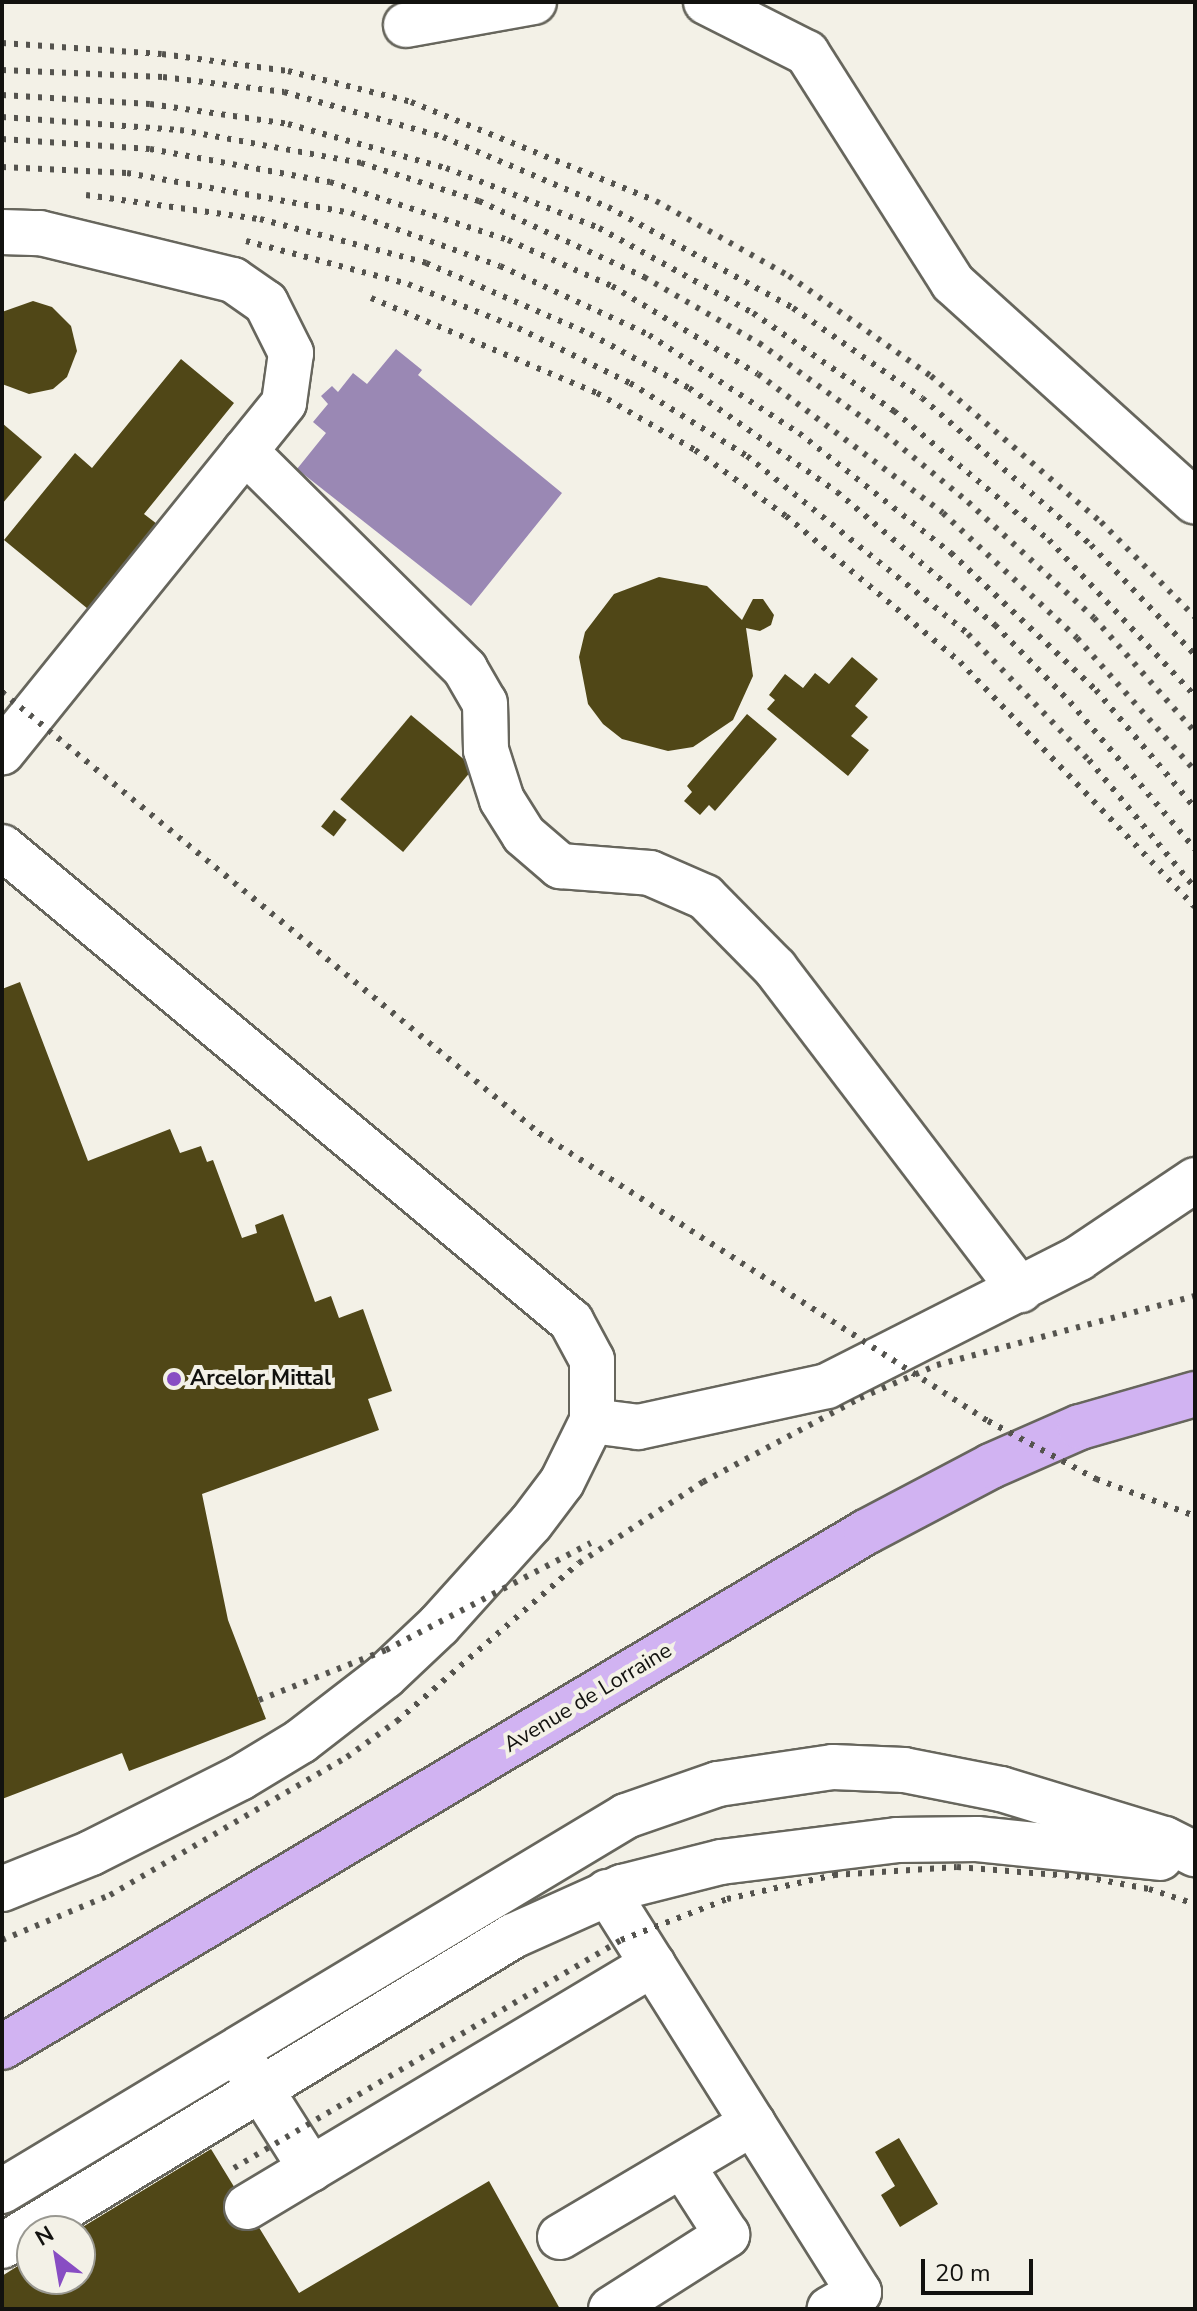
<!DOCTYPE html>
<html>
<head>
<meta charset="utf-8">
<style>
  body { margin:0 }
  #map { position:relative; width:1197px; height:2311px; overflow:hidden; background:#f3f1e7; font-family:"Nunito Sans",sans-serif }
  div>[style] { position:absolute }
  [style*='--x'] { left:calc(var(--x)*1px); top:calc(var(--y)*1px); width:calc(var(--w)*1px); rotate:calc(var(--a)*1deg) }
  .water>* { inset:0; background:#9a88b4 }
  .building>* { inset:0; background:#504717; transform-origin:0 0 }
  .roads { filter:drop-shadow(2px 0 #67665d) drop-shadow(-2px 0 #67665d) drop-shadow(0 2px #67665d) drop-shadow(0 -2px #67665d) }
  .minor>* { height:44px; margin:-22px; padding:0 22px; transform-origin:22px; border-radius:22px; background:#fff }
  .major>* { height:44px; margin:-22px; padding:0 22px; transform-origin:22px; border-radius:22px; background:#d1b3f2 }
  .rail>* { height:6px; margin-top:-3px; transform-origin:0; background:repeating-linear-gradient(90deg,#54534e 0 4px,transparent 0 12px) }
  .dots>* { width:22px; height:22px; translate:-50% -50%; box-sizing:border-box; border:4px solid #f3f1e7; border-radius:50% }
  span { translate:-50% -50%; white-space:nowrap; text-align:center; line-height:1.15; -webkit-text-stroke:8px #f3f1e7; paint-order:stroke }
  .poi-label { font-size:22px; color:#12120f; font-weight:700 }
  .left { translate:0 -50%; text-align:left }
  .street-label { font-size:22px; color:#12120f }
  .frame { position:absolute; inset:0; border:4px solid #12120f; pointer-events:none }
  .north { position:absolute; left:16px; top:2215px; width:80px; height:80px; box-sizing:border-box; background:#f3f1e7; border:2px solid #999891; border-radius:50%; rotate:329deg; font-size:22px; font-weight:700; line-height:32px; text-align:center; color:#12120f }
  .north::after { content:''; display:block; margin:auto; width:28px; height:36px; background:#884dc3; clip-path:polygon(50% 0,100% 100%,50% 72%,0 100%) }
  .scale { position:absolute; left:921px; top:2259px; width:112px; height:36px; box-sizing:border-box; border:4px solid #12120f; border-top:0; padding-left:10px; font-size:24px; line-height:28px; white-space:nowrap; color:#12120f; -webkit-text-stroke:6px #f3f1e7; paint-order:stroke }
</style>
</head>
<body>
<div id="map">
  <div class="water">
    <div style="clip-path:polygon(396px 349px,422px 370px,418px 375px,562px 493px,471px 606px,297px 469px,326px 433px,313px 422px,328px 404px,321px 396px,332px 386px,338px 392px,353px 373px,367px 384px)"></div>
  </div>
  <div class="building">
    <div style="clip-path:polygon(33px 301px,52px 307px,71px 326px,77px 351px,67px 377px,53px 389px,29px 394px,2px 384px,2px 312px)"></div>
    <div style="clip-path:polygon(181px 359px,234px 403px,144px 514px,157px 524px,88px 609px,4px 540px,75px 453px,92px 468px)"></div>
    <div style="clip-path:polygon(2px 423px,42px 457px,2px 504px)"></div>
    <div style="clip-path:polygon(659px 577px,707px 586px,742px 620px,753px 599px,763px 599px,774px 615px,771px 625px,760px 631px,746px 628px,753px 676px,733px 720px,693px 747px,668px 751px,622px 739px,603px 724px,588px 704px,579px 657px,585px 632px,614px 594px)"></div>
    <div style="clip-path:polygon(852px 657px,878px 679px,855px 706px,868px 717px,851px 736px,869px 750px,848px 776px,767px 709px,775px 700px,769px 695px,785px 674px,803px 688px,815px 673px,829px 684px)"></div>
    <div style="clip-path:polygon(747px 714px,777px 739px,715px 811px,709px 805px,700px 815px,684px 801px,692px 792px,687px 786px)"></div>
    <div style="left:411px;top:715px;width:82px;height:110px;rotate:40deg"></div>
    <div style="left:334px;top:810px;width:16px;height:21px;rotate:38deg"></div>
    <div style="clip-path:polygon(20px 982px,88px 1161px,170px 1129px,180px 1153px,201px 1146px,207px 1162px,213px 1160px,242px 1238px,257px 1233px,255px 1225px,283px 1214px,315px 1302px,331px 1296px,339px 1318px,363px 1309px,392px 1391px,368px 1399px,379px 1430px,202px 1494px,228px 1620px,266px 1719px,129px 1771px,122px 1753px,2px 1799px,2px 989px)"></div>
    <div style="clip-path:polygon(899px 2138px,938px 2204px,900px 2227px,881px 2195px,895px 2186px,875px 2152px)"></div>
    <div style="clip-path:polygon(211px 2149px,299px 2293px,489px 2181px,560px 2309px,2px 2309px,2px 2276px,32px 2257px,32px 2279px,80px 2279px,80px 2231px,76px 2231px)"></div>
  </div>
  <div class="roads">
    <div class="minor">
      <div style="--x:706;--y:2;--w:113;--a:26.8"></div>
      <div style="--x:807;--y:53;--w:272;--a:57.6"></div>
      <div style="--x:953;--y:283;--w:326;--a:42.1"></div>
      <div style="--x:406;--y:25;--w:130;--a:-10.2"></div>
      <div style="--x:2;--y:232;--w:38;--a:2"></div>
      <div style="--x:40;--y:233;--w:199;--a:13.7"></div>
      <div style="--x:233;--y:280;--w:40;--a:34.9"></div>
      <div style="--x:266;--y:303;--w:56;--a:63.4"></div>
      <div style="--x:291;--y:353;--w:50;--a:98"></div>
      <div style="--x:284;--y:403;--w:449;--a:128.9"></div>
      <div style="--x:245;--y:451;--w:310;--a:44.7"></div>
      <div style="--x:465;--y:669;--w:39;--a:60"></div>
      <div style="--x:485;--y:703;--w:47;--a:88.8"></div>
      <div style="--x:486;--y:750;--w:52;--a:72.3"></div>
      <div style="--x:502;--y:800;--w:41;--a:57.8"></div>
      <div style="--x:524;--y:835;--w:48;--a:40.7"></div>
      <div style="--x:560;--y:866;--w:90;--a:4.4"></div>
      <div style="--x:650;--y:873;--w:60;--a:23.6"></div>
      <div style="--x:705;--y:897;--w:100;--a:45.4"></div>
      <div style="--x:775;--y:968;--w:405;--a:52.7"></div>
      <div style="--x:2;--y:847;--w:741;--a:39.8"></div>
      <div style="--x:571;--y:1321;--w:44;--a:61.7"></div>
      <div style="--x:592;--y:1360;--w:61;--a:90"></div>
      <div style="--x:2;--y:1889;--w:96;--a:-22"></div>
      <div style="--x:91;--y:1853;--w:167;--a:-26.7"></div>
      <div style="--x:240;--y:1778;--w:71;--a:-31.2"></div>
      <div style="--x:301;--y:1741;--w:106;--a:-37.7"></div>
      <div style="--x:385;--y:1676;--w:74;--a:-43.4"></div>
      <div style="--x:439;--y:1625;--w:137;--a:-48"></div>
      <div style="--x:531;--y:1523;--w:51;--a:-52.9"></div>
      <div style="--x:562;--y:1482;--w:68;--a:-63.8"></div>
      <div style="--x:592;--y:1421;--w:46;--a:7.4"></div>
      <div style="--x:638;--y:1427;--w:193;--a:-12.2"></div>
      <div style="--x:827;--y:1386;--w:283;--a:-26.9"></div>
      <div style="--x:1079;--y:1258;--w:140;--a:-33.9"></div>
      <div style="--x:607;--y:1892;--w:473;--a:57.8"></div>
      <div style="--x:859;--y:2292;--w:34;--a:150"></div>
      <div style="--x:246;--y:2066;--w:122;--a:57.7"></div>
      <div style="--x:2;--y:2191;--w:728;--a:-31"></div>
      <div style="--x:626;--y:1816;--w:97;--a:-19.2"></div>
      <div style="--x:718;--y:1784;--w:116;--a:-8.4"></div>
      <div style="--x:833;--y:1767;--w:71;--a:2.4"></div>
      <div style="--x:904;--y:1770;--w:99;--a:11.1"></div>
      <div style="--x:1001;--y:1789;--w:171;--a:17"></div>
      <div style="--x:1165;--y:1839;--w:34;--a:27"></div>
      <div style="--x:247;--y:2207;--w:473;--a:-30.9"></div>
      <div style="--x:560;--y:2237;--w:224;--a:-30.6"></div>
      <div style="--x:2;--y:2246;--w:598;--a:-31.24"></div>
      <div style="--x:513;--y:1936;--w:120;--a:-24.2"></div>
      <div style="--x:622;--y:1887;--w:102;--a:-14.2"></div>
      <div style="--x:721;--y:1862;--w:177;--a:-7.1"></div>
      <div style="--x:897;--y:1840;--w:80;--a:-0.7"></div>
      <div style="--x:977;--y:1839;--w:184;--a:5.9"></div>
      <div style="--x:611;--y:2309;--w:138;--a:-32.5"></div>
      <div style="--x:727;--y:2235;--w:83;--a:-122.7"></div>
    </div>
    <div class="major">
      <div style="--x:2;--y:2047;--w:1006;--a:-30.8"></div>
      <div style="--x:866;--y:1532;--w:141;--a:-27.8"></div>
      <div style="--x:991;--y:1466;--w:97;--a:-23.7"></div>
      <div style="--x:1080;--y:1427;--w:120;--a:-16"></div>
    </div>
  </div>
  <div class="rail">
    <div style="--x:2;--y:43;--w:160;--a:3.9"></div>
    <div style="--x:162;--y:54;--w:127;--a:7.7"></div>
    <div style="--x:288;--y:71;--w:127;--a:14.1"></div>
    <div style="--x:411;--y:102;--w:264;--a:22"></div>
    <div style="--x:656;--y:201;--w:153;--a:29.4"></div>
    <div style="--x:789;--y:276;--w:174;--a:35.2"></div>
    <div style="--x:931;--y:376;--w:224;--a:40.7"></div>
    <div style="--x:1101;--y:522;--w:134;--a:45.3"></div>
    <div style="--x:2;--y:70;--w:161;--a:2.5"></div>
    <div style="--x:163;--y:77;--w:122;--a:7.1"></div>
    <div style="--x:284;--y:92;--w:165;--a:15.8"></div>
    <div style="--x:443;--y:137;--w:179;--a:23"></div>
    <div style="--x:608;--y:207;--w:211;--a:28.6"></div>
    <div style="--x:793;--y:308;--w:157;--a:34.9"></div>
    <div style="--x:922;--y:398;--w:224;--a:41"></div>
    <div style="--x:1091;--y:545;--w:151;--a:46.6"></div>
    <div style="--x:2;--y:95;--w:148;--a:3.5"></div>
    <div style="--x:150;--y:104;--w:139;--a:8.2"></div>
    <div style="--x:288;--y:124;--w:164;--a:15.6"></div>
    <div style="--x:446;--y:168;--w:164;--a:21.4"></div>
    <div style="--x:599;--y:228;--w:176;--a:28.9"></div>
    <div style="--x:753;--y:313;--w:172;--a:34.8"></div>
    <div style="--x:894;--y:411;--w:202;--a:39.8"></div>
    <div style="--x:1049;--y:540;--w:214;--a:46.9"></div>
    <div style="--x:2;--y:117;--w:178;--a:4.2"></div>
    <div style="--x:180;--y:130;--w:184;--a:10.3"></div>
    <div style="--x:361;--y:163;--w:124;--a:17.9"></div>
    <div style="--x:479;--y:201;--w:182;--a:24.7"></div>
    <div style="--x:644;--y:277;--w:133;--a:29.9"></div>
    <div style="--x:759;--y:343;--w:155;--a:35.8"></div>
    <div style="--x:885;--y:434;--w:107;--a:39.3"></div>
    <div style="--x:968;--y:502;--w:171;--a:42.6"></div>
    <div style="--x:1094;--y:618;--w:152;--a:48.5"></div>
    <div style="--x:2;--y:139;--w:148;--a:3.9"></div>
    <div style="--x:150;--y:149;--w:183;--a:10.4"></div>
    <div style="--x:330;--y:182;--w:187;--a:18"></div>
    <div style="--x:508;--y:240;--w:114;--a:23.9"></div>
    <div style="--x:612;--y:286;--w:170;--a:31.1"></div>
    <div style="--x:758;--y:374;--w:231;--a:36.9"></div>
    <div style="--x:943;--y:513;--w:183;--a:43"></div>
    <div style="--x:1077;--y:638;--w:178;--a:48.4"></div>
    <div style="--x:2;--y:167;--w:125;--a:2.7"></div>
    <div style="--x:127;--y:173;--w:228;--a:10.1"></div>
    <div style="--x:351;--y:213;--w:158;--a:19.6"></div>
    <div style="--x:500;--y:266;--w:164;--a:24.8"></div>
    <div style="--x:649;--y:335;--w:179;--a:33.2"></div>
    <div style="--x:799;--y:433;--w:194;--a:38.3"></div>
    <div style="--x:951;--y:553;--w:199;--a:43.4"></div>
    <div style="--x:1096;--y:690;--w:154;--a:50"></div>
    <div style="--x:86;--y:195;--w:176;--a:7.9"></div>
    <div style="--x:260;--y:219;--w:172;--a:14.8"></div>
    <div style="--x:426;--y:263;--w:179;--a:23.4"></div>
    <div style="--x:590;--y:334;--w:113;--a:28.6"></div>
    <div style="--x:689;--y:388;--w:181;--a:35.1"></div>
    <div style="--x:837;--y:492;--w:207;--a:40.1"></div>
    <div style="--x:995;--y:625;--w:107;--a:45.8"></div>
    <div style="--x:1070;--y:702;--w:193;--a:49.6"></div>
    <div style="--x:246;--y:241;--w:168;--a:14.9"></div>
    <div style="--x:408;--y:284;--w:118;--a:21.8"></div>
    <div style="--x:518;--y:328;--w:125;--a:26.2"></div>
    <div style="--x:630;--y:383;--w:138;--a:32"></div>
    <div style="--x:747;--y:456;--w:284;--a:38.8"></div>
    <div style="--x:968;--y:634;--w:175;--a:46.2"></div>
    <div style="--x:1089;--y:760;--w:166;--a:50.4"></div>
    <div style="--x:371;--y:298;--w:245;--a:22.8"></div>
    <div style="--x:597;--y:393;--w:113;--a:30.2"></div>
    <div style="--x:695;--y:450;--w:112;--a:36"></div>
    <div style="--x:786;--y:516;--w:227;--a:40"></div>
    <div style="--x:960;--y:662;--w:339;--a:46.2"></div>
    <div style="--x:2;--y:692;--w:695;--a:39.39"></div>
    <div style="--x:539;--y:1133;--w:533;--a:32.68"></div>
    <div style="--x:988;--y:1421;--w:123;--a:28.2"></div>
    <div style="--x:1096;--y:1479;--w:106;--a:20.5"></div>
    <div style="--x:259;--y:1700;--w:136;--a:-21.5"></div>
    <div style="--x:386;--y:1650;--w:231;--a:-27.6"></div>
    <div style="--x:2;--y:1940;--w:117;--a:-22.6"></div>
    <div style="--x:110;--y:1895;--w:274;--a:-30.2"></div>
    <div style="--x:347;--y:1757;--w:62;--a:-35.8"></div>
    <div style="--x:397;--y:1721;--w:241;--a:-41"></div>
    <div style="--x:579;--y:1563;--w:148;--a:-33.2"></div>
    <div style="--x:703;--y:1482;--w:178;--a:-28.1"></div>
    <div style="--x:860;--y:1398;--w:84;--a:-23.2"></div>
    <div style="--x:937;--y:1365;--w:267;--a:-15"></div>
    <div style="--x:234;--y:2168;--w:449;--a:-30.5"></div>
    <div style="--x:621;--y:1940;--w:114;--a:-21.1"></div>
    <div style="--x:727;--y:1899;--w:110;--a:-12.6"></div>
    <div style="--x:834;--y:1875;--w:123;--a:-3.7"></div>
    <div style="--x:957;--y:1867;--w:128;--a:4.5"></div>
    <div style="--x:1085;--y:1877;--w:65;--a:10.6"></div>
    <div style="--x:1149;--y:1889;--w:48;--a:18.1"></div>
  </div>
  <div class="dots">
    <div style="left:174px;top:1379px;background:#884dc3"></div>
  </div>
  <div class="poi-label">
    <span class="left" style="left:190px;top:1379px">Arcelor Mittal</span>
  </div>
  <div class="street-label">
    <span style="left:588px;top:1698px;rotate:-31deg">Avenue de Lorraine</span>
  </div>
  <div class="frame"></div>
  <div class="north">N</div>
  <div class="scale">20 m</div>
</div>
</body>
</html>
